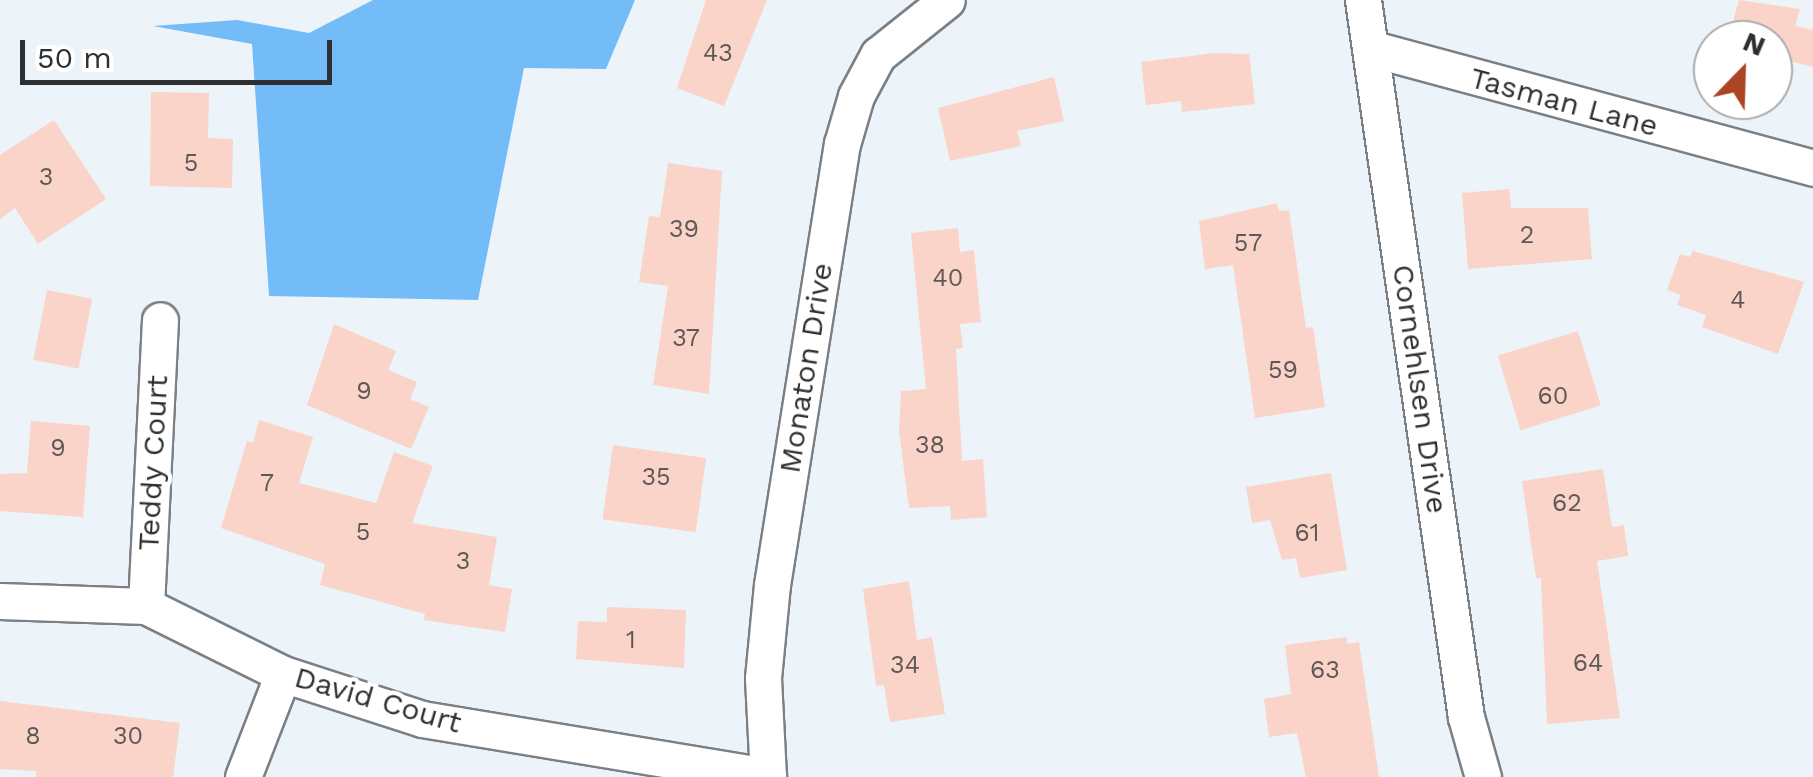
<!DOCTYPE html>
<html>
<head>
<meta charset="utf-8">
<style>
  body { margin:0 }
  #map { position:relative; width:1813px; height:777px; overflow:hidden; background:#ecf3f9; font-family:"Work Sans",sans-serif }
  div>[style] { position:absolute }
  [style*='--x'] { left:calc(var(--x)*1px); top:calc(var(--y)*1px); width:calc(var(--w)*1px); rotate:calc(var(--a)*1deg) }
  .forest>* { inset:0; background:#74bcf7 }
  .building>* { inset:0; background:#fad4c9; transform-origin:0 0 }
  .roads { filter:drop-shadow(2px 0 #7a8085) drop-shadow(-2px 0 #7a8085) drop-shadow(0 2px #7a8085) drop-shadow(0 -2px #7a8085) }
  .minor>* { height:35px; margin:-17.5px; padding:0 17.5px; transform-origin:17.5px; border-radius:17.5px; background:#fff }
  span { translate:-50% -50%; white-space:nowrap; text-align:center; line-height:1.15; -webkit-text-stroke:9px #fff; paint-order:stroke }
  .number-label { font-size:25px; color:#605857 }
  .number-label span { -webkit-text-stroke-width:0 }
  .street-label { font-size:30px; color:#2d2f31 }
  .north { position:absolute; left:1693px; top:20px; width:100px; height:100px; box-sizing:border-box; background:#fff; border:2px solid #abacad; border-radius:50%; rotate:23deg; font-size:28px; font-weight:700; line-height:40px; text-align:center; color:#2d2f31 }
  .north::after { content:''; display:block; margin:auto; width:35px; height:45px; background:#ad4524; clip-path:polygon(50% 0,100% 100%,50% 72%,0 100%) }
  .scale { position:absolute; left:20px; top:40px; width:312px; height:45px; box-sizing:border-box; border:5px solid #2d2f31; border-top:0; padding-left:12px; font-size:30px; line-height:35px; white-space:nowrap; color:#2d2f31; -webkit-text-stroke:8px #fff; paint-order:stroke }
</style>
</head>
<body>
<div id="map">
  <div class="forest">
    <div style="clip-path:polygon(373px 0,635px 0,606px 69px,524px 68px,478px 300px,269px 296px,252px 44px,153px 26px,237px 20px,309px 33px)"></div>
  </div>
  <div class="building">
    <div style="clip-path:polygon(706px 0,767px 0,724px 106px,677px 88px)"></div>
    <div style="clip-path:polygon(1739px 0,1800px 9px,1795px 26px,1813px 30px,1813px 67px,1773px 57px,1773px 40px,1728px 40px)"></div>
    <div style="clip-path:polygon(1215px 53px,1249px 54px,1255px 104px,1182px 112px,1181px 101px,1146px 105px,1141px 62px)"></div>
    <div style="clip-path:polygon(1054px 77px,1064px 121px,1017px 131px,1021px 146px,950px 161px,938px 108px)"></div>
    <div style="clip-path:polygon(151px 92px,209px 93px,208px 138px,233px 139px,232px 188px,150px 186px)"></div>
    <div style="clip-path:polygon(54px 120px,106px 199px,38px 244px,15px 208px,0 219px,0 155px)"></div>
    <div style="clip-path:polygon(668px 163px,722px 171px,709px 394px,653px 385px,668px 286px,639px 282px,649px 216px,660px 217px)"></div>
    <div style="clip-path:polygon(1509px 189px,1511px 208px,1588px 208px,1592px 259px,1468px 269px,1462px 193px)"></div>
    <div style="clip-path:polygon(1277px 203px,1279px 211px,1289px 210px,1306px 328px,1313px 327px,1325px 407px,1255px 418px,1233px 265px,1205px 269px,1199px 221px)"></div>
    <div style="clip-path:polygon(958px 228px,960px 252px,974px 250px,981px 322px,960px 324px,963px 348px,956px 349px,962px 461px,983px 459px,987px 517px,951px 520px,950px 506px,909px 508px,899px 431px,901px 391px,926px 389px,911px 233px)"></div>
    <div style="clip-path:polygon(1693px 251px,1804px 282px,1778px 354px,1702px 327px,1706px 315px,1677px 305px,1681px 295px,1667px 290px,1680px 254px,1690px 257px)"></div>
    <div style="left:47px;top:290px;width:46px;height:71px;rotate:11deg"></div>
    <div style="clip-path:polygon(334px 324px,396px 351px,388px 370px,417px 382px,410px 399px,429px 407px,411px 449px,307px 405px)"></div>
    <div style="left:1578px;top:331px;width:78px;height:84px;rotate:73deg"></div>
    <div style="clip-path:polygon(259px 420px,313px 437px,299px 483px,376px 503px,394px 452px,433px 466px,412px 523px,497px 537px,489px 585px,512px 589px,505px 632px,424px 620px,425px 614px,320px 585px,325px 564px,221px 528px,247px 441px,253px 443px)"></div>
    <div style="clip-path:polygon(31px 421px,90px 426px,83px 517px,0 511px,0 474px,27px 473px)"></div>
    <div style="left:613px;top:445px;width:94px;height:75px;rotate:8deg"></div>
    <div style="clip-path:polygon(1603px 469px,1612px 527px,1624px 525px,1628px 556px,1597px 561px,1620px 718px,1547px 724px,1541px 578px,1536px 578px,1522px 481px)"></div>
    <div style="clip-path:polygon(1331px 473px,1347px 570px,1300px 578px,1296px 558px,1282px 560px,1270px 520px,1252px 523px,1246px 487px)"></div>
    <div style="clip-path:polygon(909px 581px,917px 640px,932px 637px,945px 714px,890px 722px,884px 685px,876px 686px,863px 589px)"></div>
    <div style="clip-path:polygon(607px 607px,686px 610px,684px 668px,576px 659px,578px 621px,607px 622px)"></div>
    <div style="clip-path:polygon(1347px 637px,1347px 644px,1359px 642px,1379px 777px,1306px 777px,1297px 733px,1269px 737px,1264px 699px,1291px 694px,1285px 645px)"></div>
    <div style="clip-path:polygon(0 701px,180px 723px,173px 777px,36px 777px,36px 771px,0 769px)"></div>
  </div>
  <div class="roads">
    <div class="minor">
      <div style="--x:1363;--y:0;--w:724;--a:81.83"></div>
      <div style="--x:1466;--y:717;--w:62;--a:74.2"></div>
      <div style="--x:1373;--y:49;--w:456;--a:15.1"></div>
      <div style="--x:0;--y:601;--w:146;--a:2"></div>
      <div style="--x:146;--y:606;--w:153;--a:26.4"></div>
      <div style="--x:283;--y:674;--w:146;--a:17.9"></div>
      <div style="--x:422;--y:719;--w:351;--a:9.4"></div>
      <div style="--x:146;--y:606;--w:286;--a:-87.2"></div>
      <div style="--x:243;--y:777;--w:110;--a:-68.8"></div>
      <div style="--x:768;--y:777;--w:99;--a:-92.9"></div>
      <div style="--x:763;--y:678;--w:93;--a:-84.5"></div>
      <div style="--x:772;--y:585;--w:447;--a:-81"></div>
      <div style="--x:842;--y:144;--w:50;--a:-73.7"></div>
      <div style="--x:856;--y:96;--w:47;--a:-61.8"></div>
      <div style="--x:878;--y:55;--w:88;--a:-38.6"></div>
    </div>
  </div>
  <div class="number-label">
    <span style="left:718px;top:53px">43</span>
    <span style="left:191px;top:163px">5</span>
    <span style="left:46px;top:177px">3</span>
    <span style="left:684px;top:229px">39</span>
    <span style="left:1527px;top:235px">2</span>
    <span style="left:1248px;top:243px">57</span>
    <span style="left:948px;top:278px">40</span>
    <span style="left:1738px;top:300px">4</span>
    <span style="left:686px;top:338px">37</span>
    <span style="left:1283px;top:370px">59</span>
    <span style="left:364px;top:391px">9</span>
    <span style="left:1553px;top:396px">60</span>
    <span style="left:930px;top:445px">38</span>
    <span style="left:58px;top:448px">9</span>
    <span style="left:656px;top:477px">35</span>
    <span style="left:267px;top:483px">7</span>
    <span style="left:1567px;top:503px">62</span>
    <span style="left:363px;top:532px">5</span>
    <span style="left:1307px;top:533px">61</span>
    <span style="left:463px;top:561px">3</span>
    <span style="left:631px;top:640px">1</span>
    <span style="left:1588px;top:663px">64</span>
    <span style="left:905px;top:665px">34</span>
    <span style="left:1325px;top:670px">63</span>
    <span style="left:33px;top:736px">8</span>
    <span style="left:128px;top:736px">30</span>
  </div>
  <div class="street-label">
    <span style="left:1564px;top:102px;rotate:15deg">Tasman Lane</span>
    <span style="left:806px;top:368px;rotate:-81deg">Monaton Drive</span>
    <span style="left:1420px;top:389px;rotate:82deg">Cornehlsen Drive</span>
    <span style="left:153px;top:463px;rotate:-87deg">Teddy Court</span>
    <span style="left:378px;top:700px;rotate:16deg">David Court</span>
  </div>
  <div class="north">N</div>
  <div class="scale">50 m</div>
</div>
</body>
</html>
